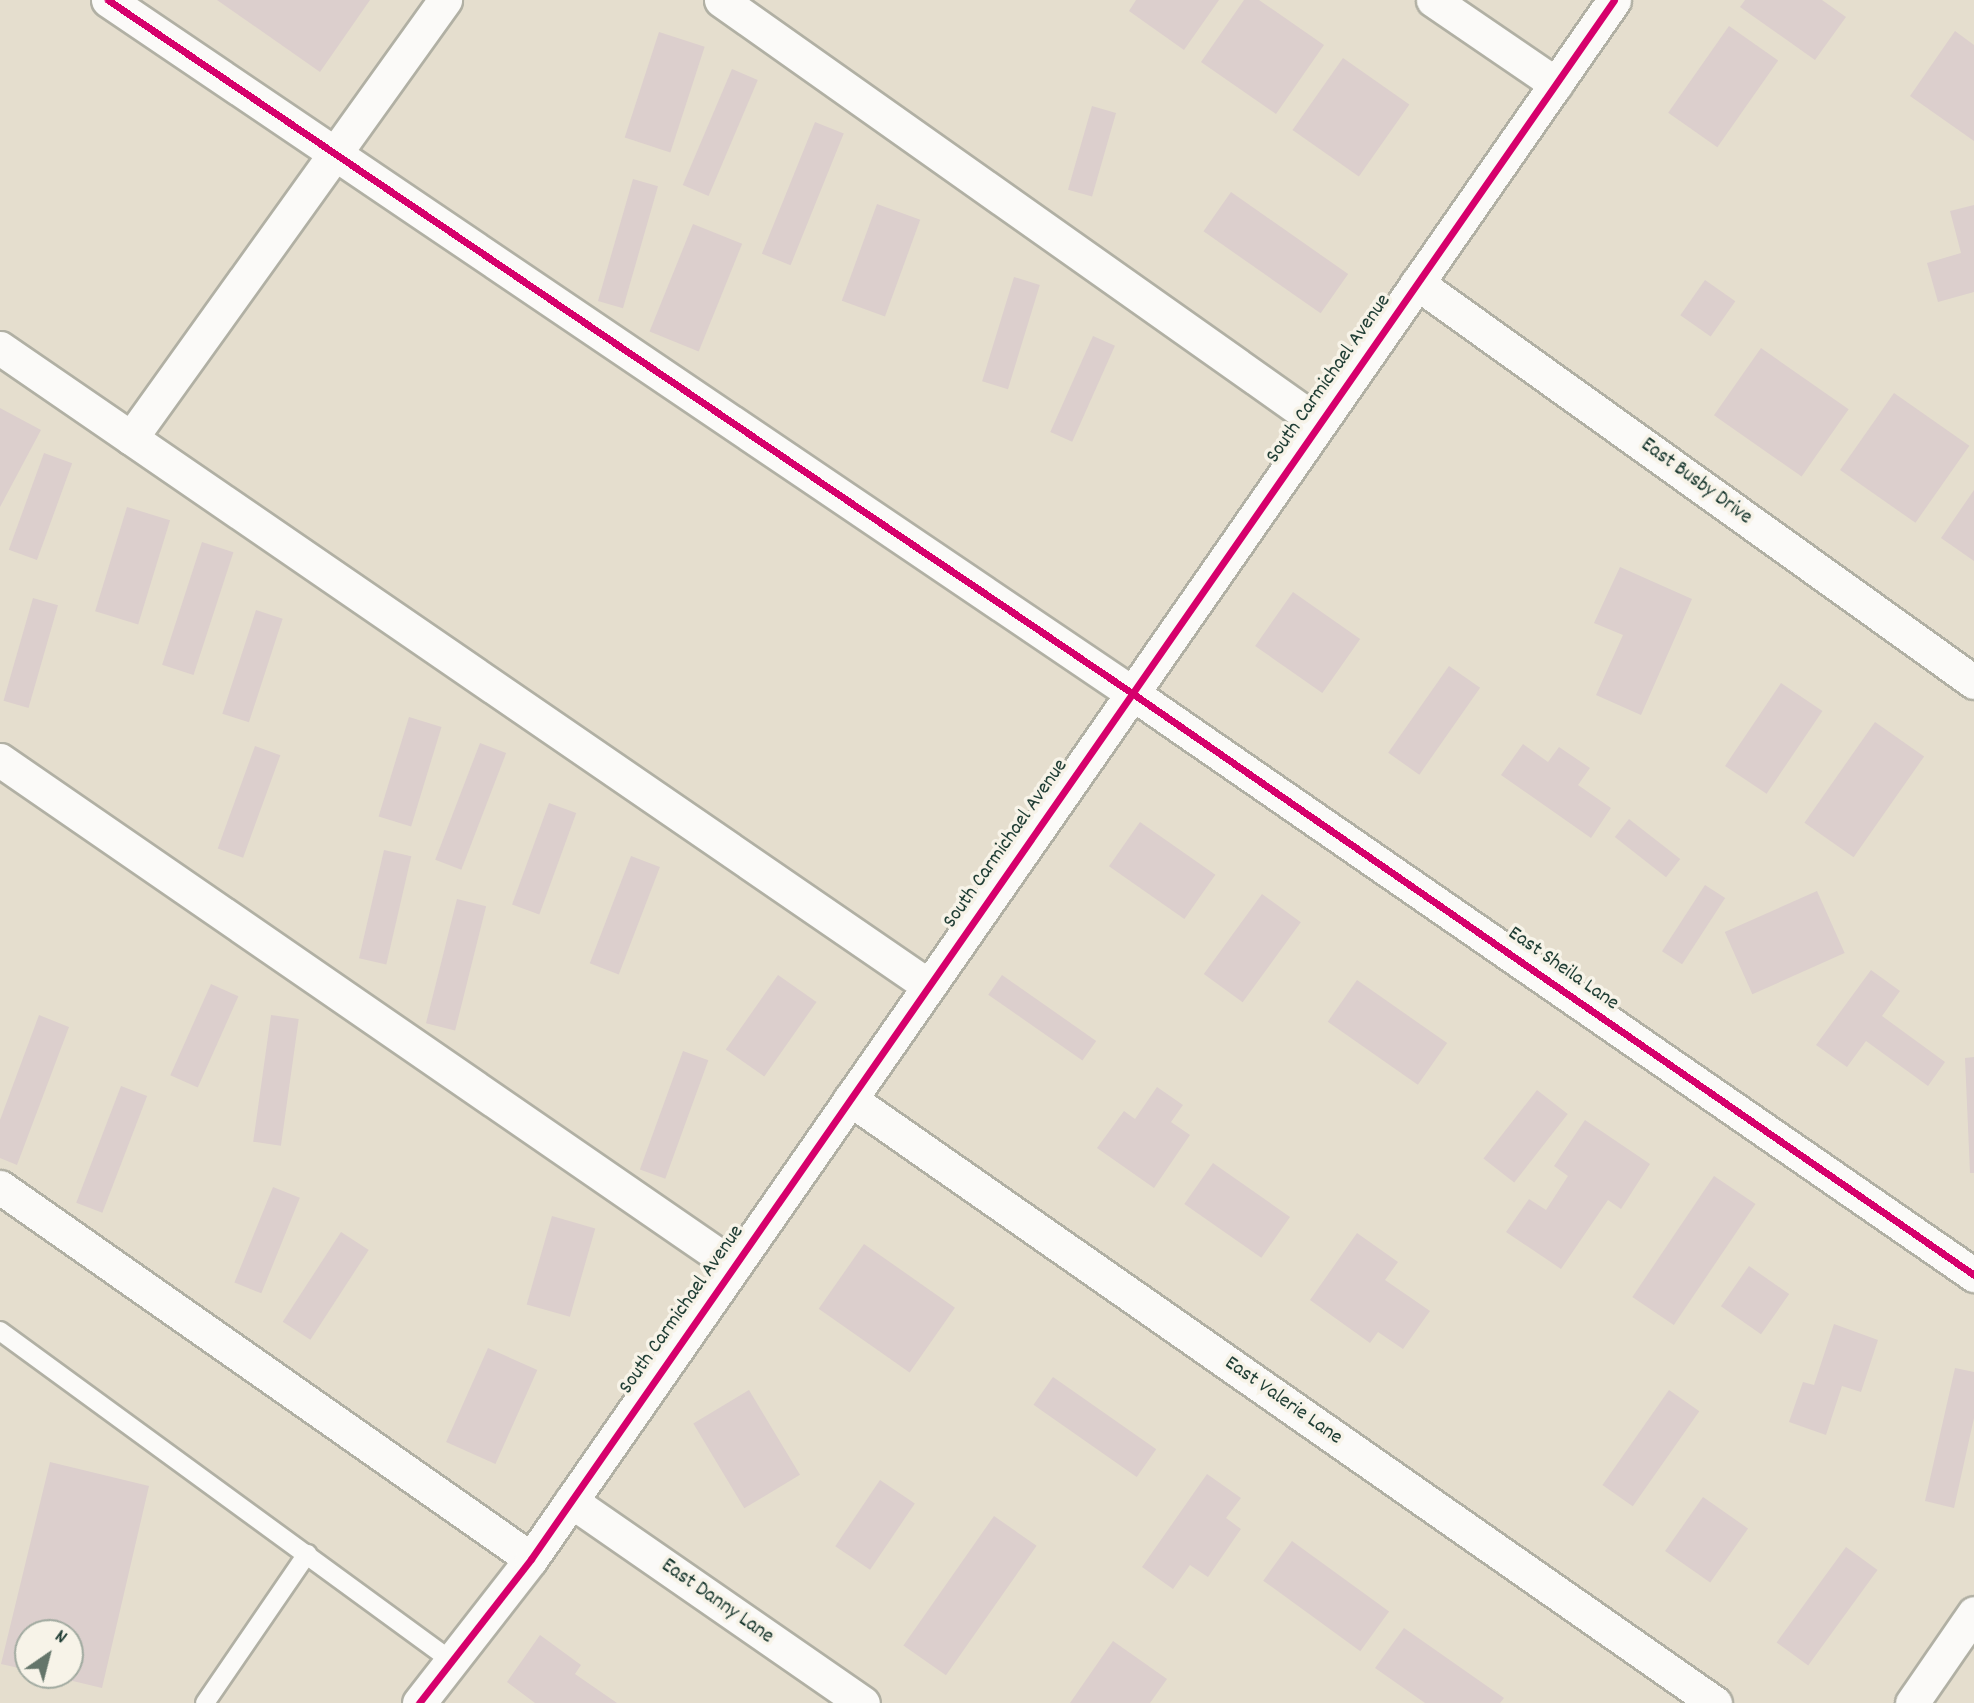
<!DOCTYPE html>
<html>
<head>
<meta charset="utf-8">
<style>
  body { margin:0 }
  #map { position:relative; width:1974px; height:1703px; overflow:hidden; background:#e5dece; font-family:Dekko,sans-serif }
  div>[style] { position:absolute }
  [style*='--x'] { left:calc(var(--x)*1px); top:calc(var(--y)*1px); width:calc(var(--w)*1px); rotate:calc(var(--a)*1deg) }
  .building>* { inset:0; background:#dccfcd; transform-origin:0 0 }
  .roads { filter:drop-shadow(2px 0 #b1b0a4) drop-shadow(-2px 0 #b1b0a4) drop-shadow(0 2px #b1b0a4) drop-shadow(0 -2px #b1b0a4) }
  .service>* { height:18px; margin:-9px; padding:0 9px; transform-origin:9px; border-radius:9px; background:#fbfaf8 }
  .minor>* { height:33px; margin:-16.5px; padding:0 16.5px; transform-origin:16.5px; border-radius:16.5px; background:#fbfaf8 }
  .cycleway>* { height:7px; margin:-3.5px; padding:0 3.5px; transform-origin:3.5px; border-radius:3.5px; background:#d6006c }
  span { translate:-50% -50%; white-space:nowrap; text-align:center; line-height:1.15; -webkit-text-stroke:7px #f7f3e8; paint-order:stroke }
  .street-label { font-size:21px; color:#1f3d34 }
  .north { position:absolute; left:14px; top:1619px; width:70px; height:70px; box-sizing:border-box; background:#f7f3e8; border:2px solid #a1aaa0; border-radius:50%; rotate:35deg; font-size:19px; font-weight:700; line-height:28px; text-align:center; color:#1f3d34 }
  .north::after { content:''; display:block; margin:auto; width:24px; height:32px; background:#64756a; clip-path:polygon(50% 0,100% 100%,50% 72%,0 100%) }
</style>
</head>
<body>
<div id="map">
  <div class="building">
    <div style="clip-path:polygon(217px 0,370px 0,320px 72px)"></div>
    <div style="clip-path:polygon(1136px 0,1219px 0,1184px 50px,1129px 11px)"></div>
    <div style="clip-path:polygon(1244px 0,1259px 0,1324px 45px,1276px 114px,1201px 62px)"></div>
    <div style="clip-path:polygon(1745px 0,1822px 0,1846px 17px,1815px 60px,1740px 7px)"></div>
    <div style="left:1729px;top:26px;width:60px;height:106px;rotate:35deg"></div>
    <div style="clip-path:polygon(1955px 31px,1974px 45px,1974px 141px,1910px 96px)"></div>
    <div style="left:659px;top:32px;width:48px;height:111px;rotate:18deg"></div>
    <div style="left:1343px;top:58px;width:81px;height:88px;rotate:35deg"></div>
    <div style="left:732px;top:69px;width:28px;height:126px;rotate:23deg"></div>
    <div style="left:1092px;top:106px;width:25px;height:87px;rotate:16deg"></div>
    <div style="left:815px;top:122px;width:31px;height:142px;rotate:22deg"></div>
    <div style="left:633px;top:179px;width:26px;height:127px;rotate:16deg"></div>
    <div style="left:1231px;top:192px;width:143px;height:48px;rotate:35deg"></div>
    <div style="left:877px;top:204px;width:46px;height:103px;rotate:20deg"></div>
    <div style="clip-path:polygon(1974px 205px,1974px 292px,1938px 302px,1927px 263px,1961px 253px,1950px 211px)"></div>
    <div style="left:693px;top:224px;width:53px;height:116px;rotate:22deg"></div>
    <div style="left:1014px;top:277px;width:27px;height:109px;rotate:17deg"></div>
    <div style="left:1705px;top:280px;width:37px;height:43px;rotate:35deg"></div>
    <div style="left:1093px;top:336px;width:24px;height:105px;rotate:24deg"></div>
    <div style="left:1761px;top:348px;width:107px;height:82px;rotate:35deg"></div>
    <div style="left:1894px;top:393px;width:92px;height:94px;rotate:35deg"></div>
    <div style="clip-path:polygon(0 408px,41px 430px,0 507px)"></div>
    <div style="left:44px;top:453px;width:30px;height:103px;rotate:20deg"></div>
    <div style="clip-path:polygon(1974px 490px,1974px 561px,1941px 538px)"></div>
    <div style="left:127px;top:507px;width:45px;height:109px;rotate:17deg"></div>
    <div style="left:202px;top:542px;width:33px;height:129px;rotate:18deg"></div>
    <div style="clip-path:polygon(1620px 567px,1692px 599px,1641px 715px,1596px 695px,1623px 635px,1594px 623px)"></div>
    <div style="left:1293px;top:592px;width:82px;height:66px;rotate:35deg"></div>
    <div style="left:33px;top:598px;width:26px;height:107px;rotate:16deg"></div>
    <div style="left:256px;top:610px;width:28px;height:109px;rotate:18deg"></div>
    <div style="left:1449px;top:666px;width:38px;height:106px;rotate:35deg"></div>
    <div style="left:1781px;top:683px;width:50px;height:100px;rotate:34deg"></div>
    <div style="left:409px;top:717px;width:34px;height:104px;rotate:17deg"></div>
    <div style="left:1875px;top:722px;width:60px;height:123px;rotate:35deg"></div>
    <div style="left:480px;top:743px;width:28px;height:125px;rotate:21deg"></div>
    <div style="clip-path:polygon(1523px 744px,1548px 762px,1559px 747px,1590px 768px,1578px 785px,1611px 808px,1591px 838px,1501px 775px)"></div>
    <div style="left:255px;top:746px;width:27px;height:109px;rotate:20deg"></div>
    <div style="left:549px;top:803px;width:29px;height:108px;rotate:20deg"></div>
    <div style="left:1629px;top:819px;width:65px;height:23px;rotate:38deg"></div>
    <div style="left:1140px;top:822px;width:92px;height:54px;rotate:35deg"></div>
    <div style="left:384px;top:850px;width:28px;height:111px;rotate:13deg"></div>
    <div style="left:631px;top:856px;width:31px;height:115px;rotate:21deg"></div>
    <div style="left:1705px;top:885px;width:24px;height:79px;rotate:33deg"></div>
    <div style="left:1817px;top:891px;width:68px;height:101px;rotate:66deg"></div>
    <div style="left:1262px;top:894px;width:48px;height:99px;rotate:36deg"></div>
    <div style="left:457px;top:899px;width:30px;height:128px;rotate:14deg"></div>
    <div style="clip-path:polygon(1871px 970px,1900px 991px,1882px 1016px,1945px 1062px,1928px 1086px,1866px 1041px,1847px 1067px,1816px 1045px)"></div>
    <div style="left:778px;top:975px;width:47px;height:91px;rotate:35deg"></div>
    <div style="left:1002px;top:975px;width:115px;height:24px;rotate:35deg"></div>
    <div style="left:1357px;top:980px;width:110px;height:51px;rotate:35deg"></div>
    <div style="left:211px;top:984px;width:30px;height:100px;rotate:24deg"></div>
    <div style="clip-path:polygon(39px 1015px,69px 1027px,17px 1165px,0 1158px,0 1120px)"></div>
    <div style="left:271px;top:1015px;width:28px;height:128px;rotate:8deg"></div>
    <div style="left:683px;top:1051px;width:27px;height:126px;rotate:20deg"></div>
    <div style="clip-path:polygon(1974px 1057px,1974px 1173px,1970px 1173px,1965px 1058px)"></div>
    <div style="left:121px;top:1086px;width:28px;height:125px;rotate:21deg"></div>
    <div style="clip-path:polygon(1157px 1087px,1183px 1105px,1171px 1122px,1190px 1135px,1154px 1188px,1097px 1148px,1124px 1111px,1135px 1119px)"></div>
    <div style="left:1537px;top:1090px;width:39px;height:87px;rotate:38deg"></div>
    <div style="clip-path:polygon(1585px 1120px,1650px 1164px,1621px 1209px,1608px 1200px,1561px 1269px,1506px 1232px,1529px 1199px,1546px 1210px,1568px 1176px,1554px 1166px)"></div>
    <div style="left:1213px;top:1163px;width:94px;height:50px;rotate:35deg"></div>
    <div style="left:1714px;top:1176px;width:50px;height:146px;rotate:34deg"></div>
    <div style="left:273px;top:1187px;width:29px;height:103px;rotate:22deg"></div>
    <div style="left:552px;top:1216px;width:45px;height:92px;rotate:16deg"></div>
    <div style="left:341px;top:1232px;width:33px;height:107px;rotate:33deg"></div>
    <div style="clip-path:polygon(1357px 1233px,1398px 1262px,1385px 1280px,1430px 1311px,1403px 1349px,1378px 1332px,1370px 1343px,1310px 1300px)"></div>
    <div style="left:864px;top:1244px;width:111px;height:79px;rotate:35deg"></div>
    <div style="left:1749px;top:1266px;width:49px;height:49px;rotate:35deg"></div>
    <div style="clip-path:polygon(1834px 1324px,1878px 1340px,1861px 1392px,1842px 1386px,1826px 1435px,1789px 1422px,1803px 1382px,1814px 1385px)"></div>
    <div style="left:488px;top:1348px;width:54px;height:103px;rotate:24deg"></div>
    <div style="clip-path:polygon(1955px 1368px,1974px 1372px,1974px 1418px,1954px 1508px,1925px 1501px)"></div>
    <div style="left:1053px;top:1377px;width:126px;height:34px;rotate:35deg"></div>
    <div style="left:749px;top:1390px;width:99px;height:65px;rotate:59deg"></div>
    <div style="left:1669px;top:1390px;width:37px;height:116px;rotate:35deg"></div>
    <div style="clip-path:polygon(50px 1462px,149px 1486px,102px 1688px,52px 1676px,70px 1675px,70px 1633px,28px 1633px,28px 1670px,1px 1664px)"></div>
    <div style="clip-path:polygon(1207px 1474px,1241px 1498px,1226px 1518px,1241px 1529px,1208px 1577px,1190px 1565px,1173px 1589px,1142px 1567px)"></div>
    <div style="left:880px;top:1480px;width:42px;height:80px;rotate:34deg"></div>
    <div style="left:1703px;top:1497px;width:55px;height:66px;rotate:35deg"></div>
    <div style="left:994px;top:1516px;width:52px;height:158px;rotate:35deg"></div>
    <div style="left:1292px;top:1541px;width:120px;height:49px;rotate:36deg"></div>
    <div style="left:1846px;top:1547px;width:39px;height:118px;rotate:36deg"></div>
    <div style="clip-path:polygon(1404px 1628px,1504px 1698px,1500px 1703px,1425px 1703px,1375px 1668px)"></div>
    <div style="clip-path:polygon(540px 1635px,581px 1665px,575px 1674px,617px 1703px,535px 1703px,507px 1682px)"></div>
    <div style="clip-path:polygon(1113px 1641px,1167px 1679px,1150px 1703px,1070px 1703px)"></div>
  </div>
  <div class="roads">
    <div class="service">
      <div style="--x:0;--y:1331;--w:556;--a:36.15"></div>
      <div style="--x:205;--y:1703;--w:181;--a:-55.6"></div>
    </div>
    <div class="minor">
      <div style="--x:108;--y:0;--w:1236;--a:34.09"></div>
      <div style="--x:1132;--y:693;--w:1024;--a:34.65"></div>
      <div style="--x:721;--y:0;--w:732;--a:35.27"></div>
      <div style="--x:1433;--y:0;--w:149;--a:34.3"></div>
      <div style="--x:1417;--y:283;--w:685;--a:35.62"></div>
      <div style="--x:0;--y:348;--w:1127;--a:34.48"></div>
      <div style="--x:131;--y:438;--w:539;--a:-54.36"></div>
      <div style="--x:0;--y:760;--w:892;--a:34.58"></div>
      <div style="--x:850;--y:1099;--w:1055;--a:34.93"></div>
      <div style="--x:0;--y:1187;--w:648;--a:35.01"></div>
      <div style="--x:571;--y:1501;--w:355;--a:34.7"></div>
      <div style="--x:419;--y:1703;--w:182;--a:-52.1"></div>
      <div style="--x:531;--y:1559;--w:1898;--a:-55.21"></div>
      <div style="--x:1912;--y:1703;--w:109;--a:-55.4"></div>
    </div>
  </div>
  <div class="cycleway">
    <div style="--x:108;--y:0;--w:1236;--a:34.09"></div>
    <div style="--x:1132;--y:693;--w:1024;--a:34.65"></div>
    <div style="--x:419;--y:1703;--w:182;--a:-52.1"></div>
    <div style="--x:531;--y:1559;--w:1898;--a:-55.21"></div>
  </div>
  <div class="street-label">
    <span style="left:1329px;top:379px;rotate:-55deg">South Carmichael Avenue</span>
    <span style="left:1696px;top:482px;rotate:36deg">East Busby Drive</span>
    <span style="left:1006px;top:844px;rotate:-55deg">South Carmichael Avenue</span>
    <span style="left:1563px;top:969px;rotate:35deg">East Sheila Lane</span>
    <span style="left:682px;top:1310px;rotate:-55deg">South Carmichael Avenue</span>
    <span style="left:1283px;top:1401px;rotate:35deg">East Valerie Lane</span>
    <span style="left:717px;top:1602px;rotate:35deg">East Danny Lane</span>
  </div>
  <div class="north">N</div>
</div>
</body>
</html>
